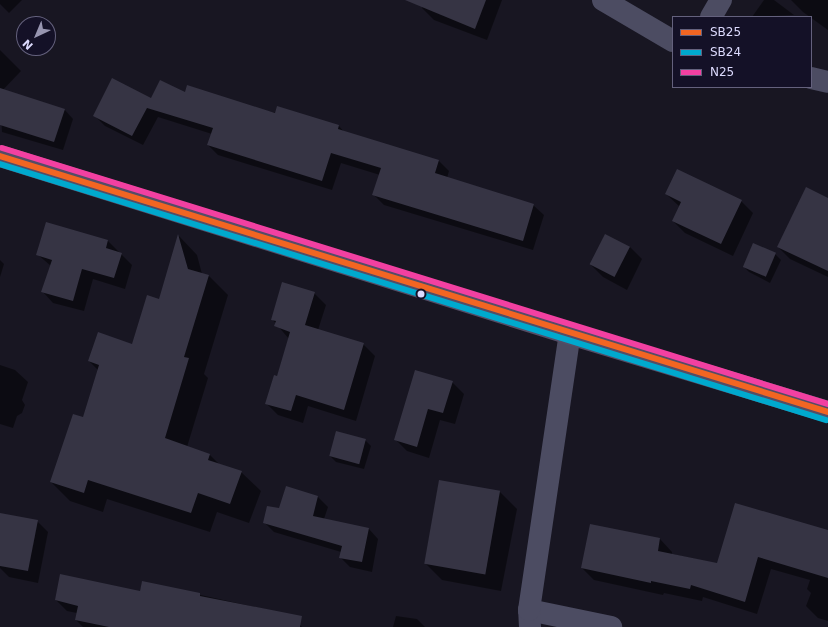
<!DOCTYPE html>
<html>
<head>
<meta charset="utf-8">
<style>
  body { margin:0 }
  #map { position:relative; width:828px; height:627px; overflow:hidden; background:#181622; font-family:"DejaVu Sans",sans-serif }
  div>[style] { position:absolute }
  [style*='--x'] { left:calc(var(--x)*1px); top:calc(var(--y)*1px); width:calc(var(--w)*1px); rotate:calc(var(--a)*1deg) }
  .shadow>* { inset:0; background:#0007 }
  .building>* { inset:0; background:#363444; transform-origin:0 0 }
  .minor>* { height:22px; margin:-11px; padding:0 11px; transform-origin:11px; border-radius:11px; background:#4c4c62 }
  .primary>* { height:22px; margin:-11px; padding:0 11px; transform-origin:11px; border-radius:11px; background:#544d66 }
  .bus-1>* { height:6px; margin:-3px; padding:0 3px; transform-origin:3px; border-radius:3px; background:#f26522 }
  .bus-2>* { height:6px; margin:-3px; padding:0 3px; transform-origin:3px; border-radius:3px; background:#00a9ce }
  .bus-3>* { height:6px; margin:-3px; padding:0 3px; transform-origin:3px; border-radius:3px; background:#f240a1 }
  .dots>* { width:11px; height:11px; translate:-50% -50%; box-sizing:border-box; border:2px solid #141127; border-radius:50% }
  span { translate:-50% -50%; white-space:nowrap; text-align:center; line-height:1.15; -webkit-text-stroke:3px #141127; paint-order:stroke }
  .legend { position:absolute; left:672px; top:16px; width:140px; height:72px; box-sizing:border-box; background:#141127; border:1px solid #64617d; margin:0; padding:5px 7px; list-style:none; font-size:12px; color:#dcdafd }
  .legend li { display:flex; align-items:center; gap:8px; height:20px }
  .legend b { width:20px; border:1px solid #64617d }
  .north { position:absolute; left:16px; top:16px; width:40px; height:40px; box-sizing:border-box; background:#141127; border:1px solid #64617d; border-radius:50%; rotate:224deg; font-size:11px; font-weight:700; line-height:16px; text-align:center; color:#dcdafd }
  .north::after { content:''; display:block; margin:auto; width:14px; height:18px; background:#9795b0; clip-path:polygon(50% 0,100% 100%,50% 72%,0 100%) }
</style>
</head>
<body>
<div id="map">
  <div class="shadow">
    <div style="clip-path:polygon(0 0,22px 0,9px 13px,0 4px)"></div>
    <div style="clip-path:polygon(425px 0,502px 0,487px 40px,434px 20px,422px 8px)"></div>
    <div style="clip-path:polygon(764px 0,774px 0,794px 15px,752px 17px)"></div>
    <div style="clip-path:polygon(791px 0,828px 0,828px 30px,803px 12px)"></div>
    <div style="clip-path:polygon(0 50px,21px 71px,0 93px)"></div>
    <div style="clip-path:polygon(186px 94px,339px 126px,345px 133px,439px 161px,449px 171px,447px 178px,533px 205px,544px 215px,533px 250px,384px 205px,374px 195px,380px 175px,341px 163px,332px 190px,218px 155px,208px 145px,212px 134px,158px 117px,143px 145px,105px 126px,94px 115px,151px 99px)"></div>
    <div style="clip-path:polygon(0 100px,64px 109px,73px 119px,63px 150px,2px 132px)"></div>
    <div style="clip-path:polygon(666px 194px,741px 201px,753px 213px,733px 256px,685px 233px,673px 221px,680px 207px)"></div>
    <div style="clip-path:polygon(828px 199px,828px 277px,790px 259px,778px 247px)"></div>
    <div style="clip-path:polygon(46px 224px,108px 241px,132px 265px,125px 289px,93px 279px,84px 311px,53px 303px,43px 292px,51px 266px,37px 254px)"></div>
    <div style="clip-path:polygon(179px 236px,197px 255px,202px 274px,209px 276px,228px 295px,204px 374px,208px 378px,187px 447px,210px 455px,219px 464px,241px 472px,261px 491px,249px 523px,217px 512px,210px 532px,107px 499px,103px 512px,70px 501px,51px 482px,84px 418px,98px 370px,89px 361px,133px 345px,160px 300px)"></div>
    <div style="clip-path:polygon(630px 247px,642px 259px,627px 290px,603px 277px,591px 265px)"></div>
    <div style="clip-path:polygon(775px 254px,781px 260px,770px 283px,749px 272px,743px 266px)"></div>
    <div style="clip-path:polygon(0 260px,4px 264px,0 277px)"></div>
    <div style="clip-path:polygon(314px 293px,326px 305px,318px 330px,363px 344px,375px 356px,356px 421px,308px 406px,303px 423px,278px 415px,266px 403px,277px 377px,289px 339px,272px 319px)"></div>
    <div style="clip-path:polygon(0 365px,15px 370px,28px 382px,22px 400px,25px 405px,22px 413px,17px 416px,13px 428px,0 424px)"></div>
    <div style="clip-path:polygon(452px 382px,464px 394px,455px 424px,440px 420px,429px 458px,407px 451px,395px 439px)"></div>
    <div style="clip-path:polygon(365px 440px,371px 446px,364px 469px,336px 462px,330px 456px)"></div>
    <div style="clip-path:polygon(286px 487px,318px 497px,328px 507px,324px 519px,369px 529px,378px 539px,372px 572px,350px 567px,340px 557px,341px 552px,274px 532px,264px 522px,280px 510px)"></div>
    <div style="clip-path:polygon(500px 492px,517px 509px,501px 591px,442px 580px,425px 563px)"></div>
    <div style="clip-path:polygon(0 514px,37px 521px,48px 532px,38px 583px,9px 577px,0 568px)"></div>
    <div style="clip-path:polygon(591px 525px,660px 539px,672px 552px,672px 554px,718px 564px,828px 535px,828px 621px,818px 618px,806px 606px,811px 593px,807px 589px,810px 580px,771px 569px,757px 614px,703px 597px,702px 601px,664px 593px,663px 595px,594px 580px,582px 568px)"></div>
    <div style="clip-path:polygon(142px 582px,291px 615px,302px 627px,83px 627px,76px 620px,77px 613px,67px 611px,56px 600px,140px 592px)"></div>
    <div style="clip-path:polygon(396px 616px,417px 619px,425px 627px,393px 627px)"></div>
  </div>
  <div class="building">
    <div style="clip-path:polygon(405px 0,486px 0,475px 29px)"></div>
    <div style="clip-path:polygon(112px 78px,151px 98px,160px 80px,185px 92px,187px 85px,275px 113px,277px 106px,339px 125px,338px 129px,439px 160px,435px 173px,534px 204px,523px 241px,372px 195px,381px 168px,331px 153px,322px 181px,207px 145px,213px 128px,147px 108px,132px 136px,93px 116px)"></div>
    <div style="clip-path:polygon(0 88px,65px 109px,54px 142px,0 125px)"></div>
    <div style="clip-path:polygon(677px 169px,742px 200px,721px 244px,672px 221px,681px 202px,665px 194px)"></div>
    <div style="clip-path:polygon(806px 187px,828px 198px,828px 271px,777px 247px)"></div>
    <div style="clip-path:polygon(46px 222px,108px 240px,106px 248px,122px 253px,114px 278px,82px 269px,73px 301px,41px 292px,52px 260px,36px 255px)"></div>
    <div style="clip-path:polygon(178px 234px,188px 269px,209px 275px,184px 357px,189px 358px,165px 438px,210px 454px,208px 460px,242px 471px,230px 504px,198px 493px,191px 513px,88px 480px,84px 493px,50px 482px,73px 414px,83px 417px,99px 365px,88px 361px,98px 332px,132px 344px,147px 295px,159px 299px)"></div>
    <div style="left:605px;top:234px;width:28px;height:34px;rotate:27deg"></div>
    <div style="left:753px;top:243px;width:25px;height:26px;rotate:23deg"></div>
    <div style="clip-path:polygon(282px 282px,315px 292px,305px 325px,364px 343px,344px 410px,296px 395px,291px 411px,265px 404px,274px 375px,277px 376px,290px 332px,274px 326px,276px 321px,271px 320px)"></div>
    <div style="clip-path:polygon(415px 370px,453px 381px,443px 413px,428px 409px,417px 447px,394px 440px)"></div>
    <div style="left:336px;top:431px;width:31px;height:26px;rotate:15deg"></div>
    <div style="left:439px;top:480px;width:62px;height:85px;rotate:10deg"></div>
    <div style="clip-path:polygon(286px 486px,318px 496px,313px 516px,369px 528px,362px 562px,339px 558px,342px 546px,263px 523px,267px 506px,279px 508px)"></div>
    <div style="clip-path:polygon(735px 503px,828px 530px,828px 578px,758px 557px,745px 602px,691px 585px,690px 589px,651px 581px,651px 583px,581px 568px,590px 524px,660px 538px,658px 551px,717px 563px)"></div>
    <div style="clip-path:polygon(0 513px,38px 520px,28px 571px,0 566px)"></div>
    <div style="clip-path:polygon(60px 574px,140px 591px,142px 581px,200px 593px,200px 596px,302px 616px,300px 627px,109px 627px,75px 620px,78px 606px,55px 600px)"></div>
  </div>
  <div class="minor">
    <div style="--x:603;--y:0;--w:81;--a:30.4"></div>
    <div style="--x:711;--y:17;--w:20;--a:-60"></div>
    <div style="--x:811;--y:78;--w:17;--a:13"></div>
    <div style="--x:529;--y:610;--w:84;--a:11.7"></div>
    <div style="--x:530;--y:627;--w:17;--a:-93"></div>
    <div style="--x:529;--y:610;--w:279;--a:-81.6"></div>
  </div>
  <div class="primary">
    <div style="--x:0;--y:156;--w:597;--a:17.34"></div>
    <div style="--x:570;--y:334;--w:270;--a:16.8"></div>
  </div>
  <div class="bus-1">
    <div style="--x:0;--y:156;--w:867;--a:17.18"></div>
  </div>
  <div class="bus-2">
    <div style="--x:0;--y:164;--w:865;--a:17.22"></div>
  </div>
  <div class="bus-3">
    <div style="--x:2;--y:148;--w:865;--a:17.22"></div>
  </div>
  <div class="dots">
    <div style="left:421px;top:294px;background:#dcdafd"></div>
  </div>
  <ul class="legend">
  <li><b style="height:5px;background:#f26522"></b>SB25</li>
  <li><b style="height:5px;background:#00a9ce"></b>SB24</li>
  <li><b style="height:5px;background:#f240a1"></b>N25</li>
  </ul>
  <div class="north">N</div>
</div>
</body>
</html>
